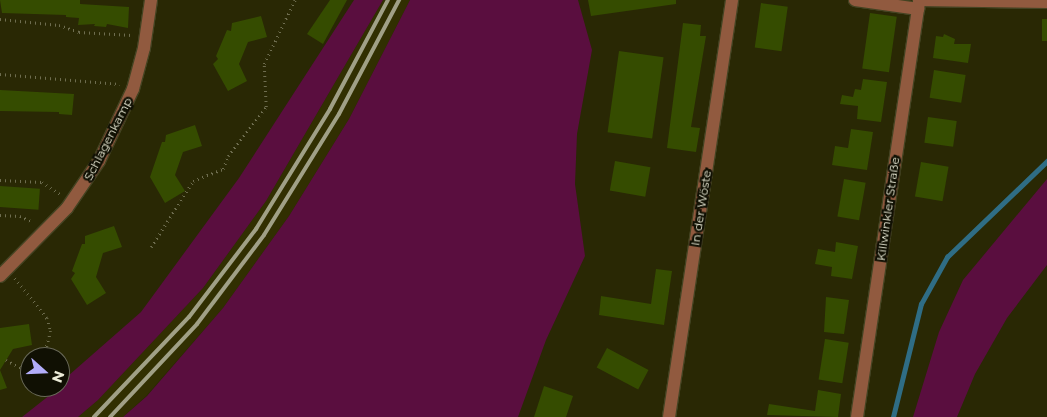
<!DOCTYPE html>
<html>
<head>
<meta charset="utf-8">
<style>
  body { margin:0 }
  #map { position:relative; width:1047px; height:417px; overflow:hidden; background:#292804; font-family:Montserrat,sans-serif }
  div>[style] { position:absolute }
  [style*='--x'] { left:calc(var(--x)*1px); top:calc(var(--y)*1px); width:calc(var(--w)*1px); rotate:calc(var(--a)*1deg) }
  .built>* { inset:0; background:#312f01 }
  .green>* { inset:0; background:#5a0e3f }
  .stream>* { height:4.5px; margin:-2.25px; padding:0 2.25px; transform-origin:2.25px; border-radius:2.25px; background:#2f6d85 }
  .building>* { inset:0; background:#354c00; transform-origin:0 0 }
  .path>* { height:2.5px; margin-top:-1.25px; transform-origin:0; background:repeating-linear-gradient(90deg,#6e6d4f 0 1px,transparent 0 5px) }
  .roads { filter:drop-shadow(1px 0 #444322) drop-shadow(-1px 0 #444322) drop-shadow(0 1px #444322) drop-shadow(0 -1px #444322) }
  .street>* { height:12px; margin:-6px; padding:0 6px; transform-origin:6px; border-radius:6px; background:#915a3f }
  .rail>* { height:4px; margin:-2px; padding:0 2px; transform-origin:2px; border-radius:2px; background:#a0a086 }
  span { translate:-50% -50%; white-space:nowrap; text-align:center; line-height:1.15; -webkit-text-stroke:4.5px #101003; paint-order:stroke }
  .street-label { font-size:12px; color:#ebebd7 }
  .north { position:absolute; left:20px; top:347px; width:50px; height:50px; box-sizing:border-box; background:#101003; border:1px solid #686858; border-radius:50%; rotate:110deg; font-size:14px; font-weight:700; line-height:20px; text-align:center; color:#ebebd7 }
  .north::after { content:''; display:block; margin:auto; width:18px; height:22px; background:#b2adf9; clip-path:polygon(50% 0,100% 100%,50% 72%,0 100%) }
</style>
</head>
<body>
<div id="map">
  <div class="built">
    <div style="clip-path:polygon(383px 0,410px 0,349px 119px,289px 216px,223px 308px,146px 396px,123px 417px,78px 417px,98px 400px,203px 288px,266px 201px)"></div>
  </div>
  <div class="green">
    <div style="clip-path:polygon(354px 0,383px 0,266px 201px,203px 288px,98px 400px,78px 417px,22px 417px,60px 387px,60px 383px,141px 312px,239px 178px)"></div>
    <div style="clip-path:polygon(410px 0,578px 0,592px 50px,577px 134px,575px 184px,585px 256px,546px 340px,518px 417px,123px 417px,147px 396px,223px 308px,289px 216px,349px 119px)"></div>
    <div style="clip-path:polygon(1047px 179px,1047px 265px,1007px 318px,975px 374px,957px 417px,913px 417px,939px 332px,963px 280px)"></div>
  </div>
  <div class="stream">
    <div style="--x:893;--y:417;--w:116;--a:-76.1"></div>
    <div style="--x:921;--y:304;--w:54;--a:-61"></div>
    <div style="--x:947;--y:257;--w:139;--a:-43.8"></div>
  </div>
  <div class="building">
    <div style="clip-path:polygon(0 0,80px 0,80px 4px,129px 7px,128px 28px,107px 24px,106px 27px,94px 26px,95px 24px,78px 25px,79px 18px,66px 17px,66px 15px,2px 13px)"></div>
    <div style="clip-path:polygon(330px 0,347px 0,323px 44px,307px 34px)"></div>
    <div style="clip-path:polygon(588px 0,676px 0,676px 4px,591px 16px)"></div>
    <div style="left:761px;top:3px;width:27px;height:45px;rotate:8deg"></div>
    <div style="left:870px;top:13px;width:27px;height:56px;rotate:8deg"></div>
    <div style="clip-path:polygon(261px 16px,267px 37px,248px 42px,239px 64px,247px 81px,228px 91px,213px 64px,218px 59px,216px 56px,227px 30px,231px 31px,232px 23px)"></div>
    <div style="left:1042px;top:19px;width:5px;height:22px"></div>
    <div style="clip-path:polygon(683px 23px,701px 25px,700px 36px,706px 36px,691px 127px,700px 128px,696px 152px,667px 148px)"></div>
    <div style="clip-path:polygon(944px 34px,955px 39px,954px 44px,971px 44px,968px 63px,933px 58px,936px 36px,943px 37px)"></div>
    <div style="left:619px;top:51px;width:45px;height:82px;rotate:8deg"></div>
    <div style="left:934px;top:70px;width:32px;height:28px;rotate:9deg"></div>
    <div style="clip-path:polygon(863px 79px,887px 82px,881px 122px,857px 119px,858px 106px,840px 104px,842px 95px,853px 97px,855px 89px,861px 90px)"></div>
    <div style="clip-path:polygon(0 90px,74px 94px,72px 115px,59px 114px,59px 112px,0 111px)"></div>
    <div style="left:928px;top:117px;width:29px;height:26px;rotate:8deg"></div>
    <div style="clip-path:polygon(195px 125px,202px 146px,183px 152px,175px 175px,185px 191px,165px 203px,150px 177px,162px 142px,165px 142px,166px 135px)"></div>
    <div style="clip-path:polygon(851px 129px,873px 132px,867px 170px,832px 165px,835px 146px,848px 148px)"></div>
    <div style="left:615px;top:161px;width:36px;height:30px;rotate:10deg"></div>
    <div style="left:921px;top:162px;width:28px;height:35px;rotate:10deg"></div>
    <div style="left:844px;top:179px;width:22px;height:38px;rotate:10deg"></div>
    <div style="left:0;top:186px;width:40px;height:21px;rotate:4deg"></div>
    <div style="clip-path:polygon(114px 226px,122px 247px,103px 253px,96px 277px,106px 293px,87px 305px,71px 279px,75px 273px,72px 271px,82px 244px,85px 244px,85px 236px)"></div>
    <div style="clip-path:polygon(836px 242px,858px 246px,852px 279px,831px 276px,832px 267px,815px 264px,818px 249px,835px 252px)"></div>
    <div style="clip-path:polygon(656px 269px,672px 271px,664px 325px,599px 315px,601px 296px,651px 304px)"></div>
    <div style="clip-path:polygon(826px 297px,849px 300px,844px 334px,824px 332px)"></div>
    <div style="clip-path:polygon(29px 324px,32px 345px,13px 349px,0 370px,7px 388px,0 390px,0 328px)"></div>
    <div style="left:825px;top:339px;width:24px;height:41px;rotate:9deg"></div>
    <div style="left:607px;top:348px;width:47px;height:22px;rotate:28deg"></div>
    <div style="clip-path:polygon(544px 386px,573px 396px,566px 417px,534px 417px)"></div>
    <div style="clip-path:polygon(818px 390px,841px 394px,838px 417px,767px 415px,769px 404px,815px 411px)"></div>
  </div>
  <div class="path">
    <div style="--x:0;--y:19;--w:59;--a:5.8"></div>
    <div style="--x:59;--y:25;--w:21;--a:19"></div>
    <div style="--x:79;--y:32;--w:53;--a:3.2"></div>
    <div style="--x:0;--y:74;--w:120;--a:4.8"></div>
    <div style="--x:0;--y:180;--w:42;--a:2.7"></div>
    <div style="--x:42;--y:182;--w:22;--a:34"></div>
    <div style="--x:0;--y:215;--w:20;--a:3"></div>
    <div style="--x:20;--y:216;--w:14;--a:25"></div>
    <div style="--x:151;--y:247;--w:78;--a:-57.5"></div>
    <div style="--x:193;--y:181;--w:32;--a:-22"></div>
    <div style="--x:223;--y:169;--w:14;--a:-69"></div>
    <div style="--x:228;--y:156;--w:62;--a:-52.2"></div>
    <div style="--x:266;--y:107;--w:43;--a:-92.7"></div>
    <div style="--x:264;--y:64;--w:71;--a:-64.2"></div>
    <div style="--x:15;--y:278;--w:51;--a:51.3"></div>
    <div style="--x:47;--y:318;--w:14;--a:73"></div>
    <div style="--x:51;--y:331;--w:16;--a:105"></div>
    <div style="--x:47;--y:346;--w:15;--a:132"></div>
    <div style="--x:6;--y:360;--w:20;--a:27"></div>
    <div style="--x:24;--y:369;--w:8;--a:-40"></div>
  </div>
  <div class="roads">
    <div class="street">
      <div style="--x:855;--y:0;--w:64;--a:8.1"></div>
      <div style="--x:919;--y:0;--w:128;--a:0.9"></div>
      <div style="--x:0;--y:276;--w:95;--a:-45.4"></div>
      <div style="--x:67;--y:208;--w:57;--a:-55.8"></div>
      <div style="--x:99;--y:161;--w:80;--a:-64.7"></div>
      <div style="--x:133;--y:89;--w:42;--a:-75"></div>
      <div style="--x:144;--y:48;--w:49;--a:-81.7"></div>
      <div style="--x:669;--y:417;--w:422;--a:-81.4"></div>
      <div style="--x:857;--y:417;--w:422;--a:-81.5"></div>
    </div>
  </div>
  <div class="rail">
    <div style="--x:94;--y:417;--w:138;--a:-46.5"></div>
    <div style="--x:189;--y:317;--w:111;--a:-52.7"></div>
    <div style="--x:256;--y:229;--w:141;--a:-58.3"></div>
    <div style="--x:330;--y:109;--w:123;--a:-62"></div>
    <div style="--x:110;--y:417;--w:127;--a:-46.9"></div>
    <div style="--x:197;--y:324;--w:111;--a:-53"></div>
    <div style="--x:264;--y:235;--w:142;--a:-58.2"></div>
    <div style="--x:339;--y:114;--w:129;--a:-62.2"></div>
  </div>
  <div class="street-label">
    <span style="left:108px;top:139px;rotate:-63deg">Schlagenkamp</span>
    <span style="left:701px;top:208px;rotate:-81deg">In der Wöste</span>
    <span style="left:888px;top:209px;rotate:-82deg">Killwinkler Straße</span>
  </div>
  <div class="north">N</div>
</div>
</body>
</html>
